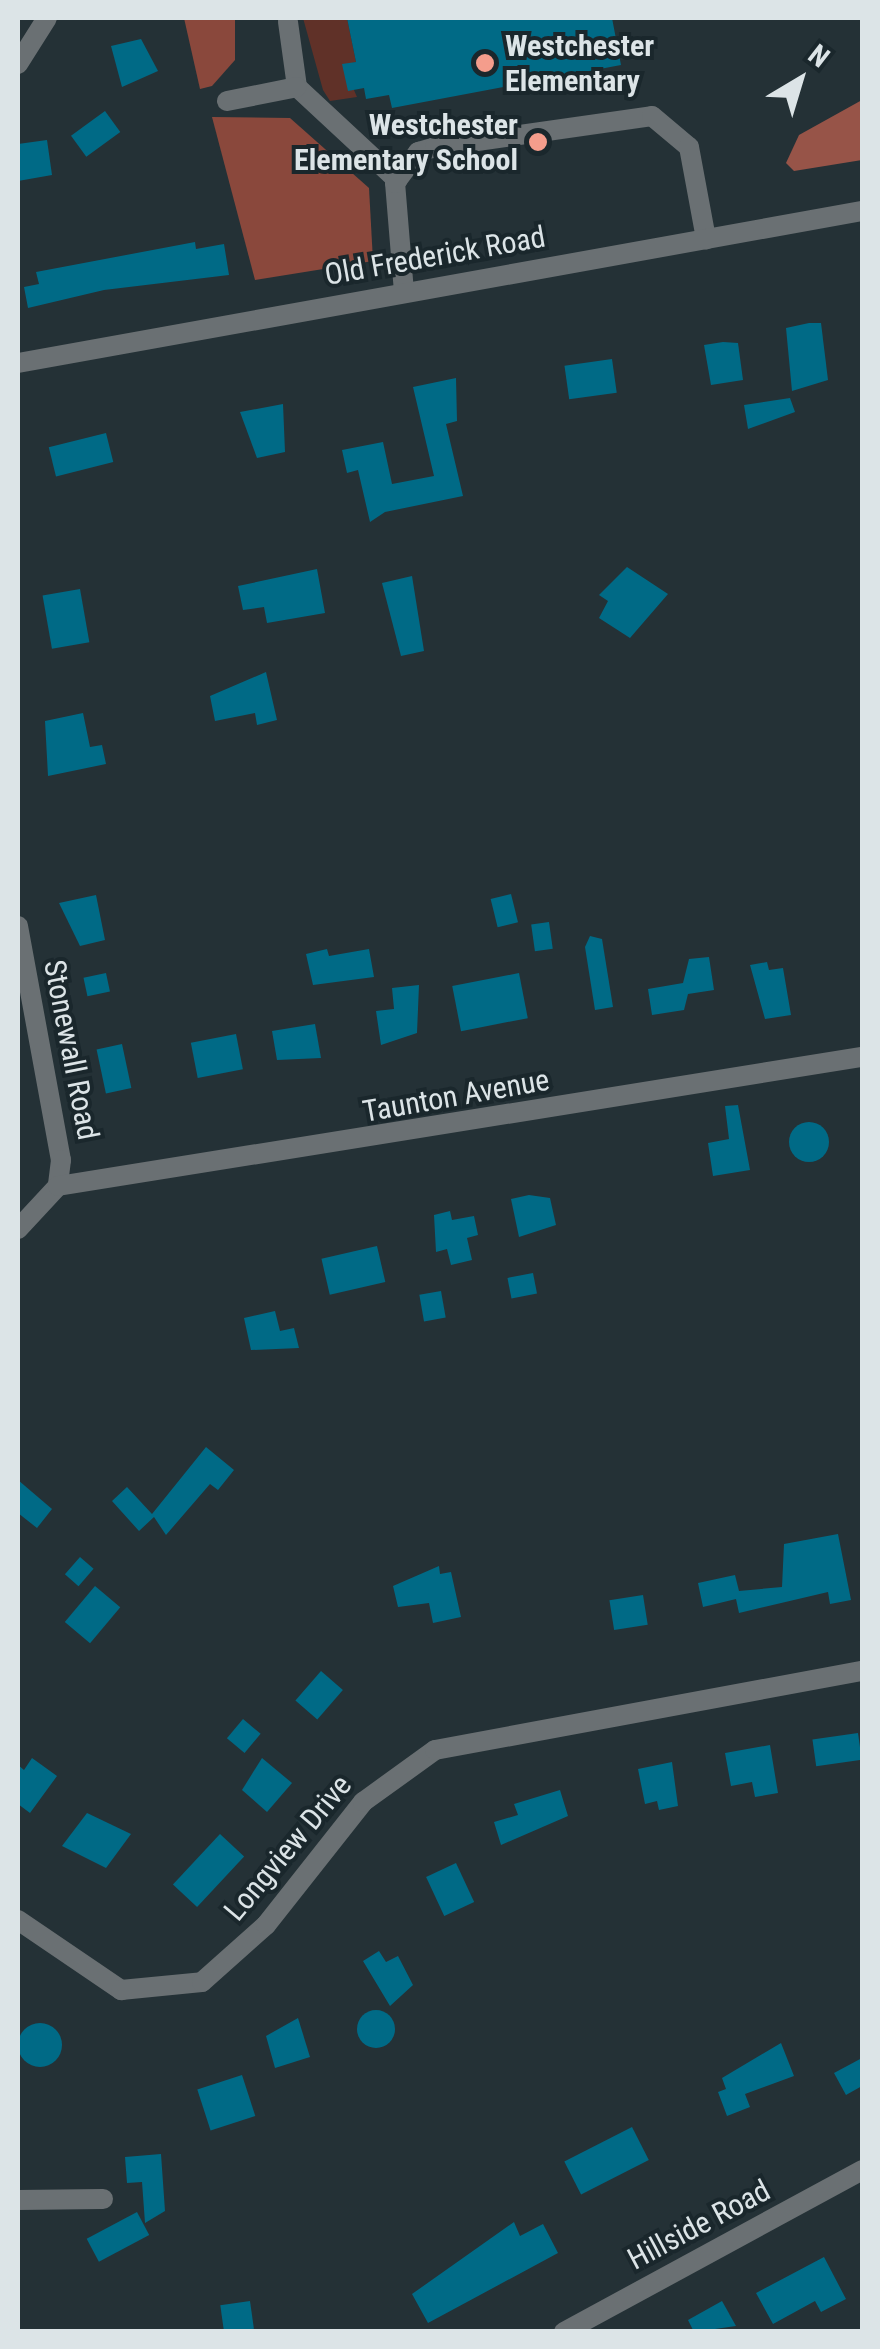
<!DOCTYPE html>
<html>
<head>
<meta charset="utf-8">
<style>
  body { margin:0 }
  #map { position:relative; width:880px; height:2349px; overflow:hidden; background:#243136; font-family:"Roboto Condensed",sans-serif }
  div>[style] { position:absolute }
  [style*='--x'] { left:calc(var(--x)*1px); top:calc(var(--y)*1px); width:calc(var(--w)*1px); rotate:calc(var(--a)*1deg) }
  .green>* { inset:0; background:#603128 }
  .forest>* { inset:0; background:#8a483c }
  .water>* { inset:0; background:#975448 }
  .building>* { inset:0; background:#006a86; transform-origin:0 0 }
  .round { border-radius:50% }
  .minor>* { height:20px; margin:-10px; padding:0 10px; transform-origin:10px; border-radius:10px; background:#6a7073 }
  .dots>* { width:28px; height:28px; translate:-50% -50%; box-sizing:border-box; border:5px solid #1a272c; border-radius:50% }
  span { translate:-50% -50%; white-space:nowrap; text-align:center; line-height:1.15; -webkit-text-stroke:8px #1a272c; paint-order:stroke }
  .poi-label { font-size:30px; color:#dce4e7; font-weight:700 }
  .left { translate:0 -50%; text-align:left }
  .right { translate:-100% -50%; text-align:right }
  .street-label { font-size:30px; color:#dce4e7 }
  .frame { position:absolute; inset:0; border:20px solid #dce4e7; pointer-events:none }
  .north { position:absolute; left:750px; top:30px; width:100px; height:100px; -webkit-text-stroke:8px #1a272c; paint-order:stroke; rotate:38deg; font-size:28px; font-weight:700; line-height:40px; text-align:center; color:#dce4e7 }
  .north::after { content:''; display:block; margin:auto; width:35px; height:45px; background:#dce4e7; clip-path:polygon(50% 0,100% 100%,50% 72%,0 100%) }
</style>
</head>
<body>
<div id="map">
  <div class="green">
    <div style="clip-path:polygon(303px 18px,347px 18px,356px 62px,343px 65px,357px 97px,330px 101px,323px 90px)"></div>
  </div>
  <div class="forest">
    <div style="clip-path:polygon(184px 18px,235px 18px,235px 60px,212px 86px,200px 89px)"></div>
    <div style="clip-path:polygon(212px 117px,290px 118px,369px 188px,373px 261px,255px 280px)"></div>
  </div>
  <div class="water">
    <div style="clip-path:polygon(862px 100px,862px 160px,794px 171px,786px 163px,799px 135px)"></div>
  </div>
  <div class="building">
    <div style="clip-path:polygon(347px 18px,612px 18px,621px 65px,392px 108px,389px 95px,366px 99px,364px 88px,348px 91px,342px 64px,356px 62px)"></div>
    <div style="clip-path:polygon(141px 39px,158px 71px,122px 87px,111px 46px)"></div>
    <div style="left:105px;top:111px;width:26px;height:42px;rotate:54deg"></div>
    <div style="clip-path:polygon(47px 140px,52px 175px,18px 181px,18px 144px)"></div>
    <div style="clip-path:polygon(195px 242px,196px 249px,224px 244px,229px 275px,104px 290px,28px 308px,24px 287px,39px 284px,36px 272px)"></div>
    <div style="clip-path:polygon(809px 323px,821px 323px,828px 380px,792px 391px,786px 328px)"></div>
    <div style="clip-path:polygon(723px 342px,738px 343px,743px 380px,711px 385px,704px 345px)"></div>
    <div style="left:612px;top:359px;width:34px;height:48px;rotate:82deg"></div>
    <div style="clip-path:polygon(456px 378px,457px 421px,446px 424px,463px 496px,385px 512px,370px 522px,358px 470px,347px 473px,342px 450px,383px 442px,392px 484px,434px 476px,413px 387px)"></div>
    <div style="clip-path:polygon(790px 398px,795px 412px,748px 429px,744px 405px)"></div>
    <div style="clip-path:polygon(283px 404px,285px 452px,257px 458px,240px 412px)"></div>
    <div style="left:106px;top:433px;width:30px;height:59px;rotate:76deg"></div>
    <div style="clip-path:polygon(627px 567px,668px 594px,630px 638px,599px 618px,608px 601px,599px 595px)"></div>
    <div style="clip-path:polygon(317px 569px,325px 613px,267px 623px,264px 607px,243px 610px,238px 586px)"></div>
    <div style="clip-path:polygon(412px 576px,424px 651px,401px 656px,382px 583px)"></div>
    <div style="left:80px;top:589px;width:54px;height:38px;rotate:80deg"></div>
    <div style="clip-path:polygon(266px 672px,277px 720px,257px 725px,255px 713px,215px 721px,210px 696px)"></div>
    <div style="clip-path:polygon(83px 713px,90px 747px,102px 745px,106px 764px,48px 776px,45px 721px)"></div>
    <div style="left:511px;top:894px;width:29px;height:21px;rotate:76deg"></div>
    <div style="clip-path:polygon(96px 895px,105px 940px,80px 946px,59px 903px)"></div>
    <div style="left:549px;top:922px;width:27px;height:18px;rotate:82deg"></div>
    <div style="clip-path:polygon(590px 936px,602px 939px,613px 1007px,595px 1010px,585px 947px)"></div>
    <div style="clip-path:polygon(327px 949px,329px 956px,369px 949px,374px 977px,313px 985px,306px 954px)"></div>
    <div style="clip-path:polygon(709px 957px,714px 990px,688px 994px,684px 1010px,652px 1015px,648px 989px,683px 983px,689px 959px)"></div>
    <div style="clip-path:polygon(767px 962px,769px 970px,783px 968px,791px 1015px,765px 1019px,750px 965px)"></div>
    <div style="left:106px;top:973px;width:19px;height:23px;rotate:78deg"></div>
    <div style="left:519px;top:973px;width:46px;height:68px;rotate:79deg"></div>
    <div style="clip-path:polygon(419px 985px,417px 1033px,381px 1045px,376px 1011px,394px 1009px,392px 988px)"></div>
    <div style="clip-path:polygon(315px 1024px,321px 1058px,277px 1060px,272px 1031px)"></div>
    <div style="left:236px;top:1034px;width:36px;height:46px;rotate:79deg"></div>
    <div style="left:122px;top:1044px;width:45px;height:26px;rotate:78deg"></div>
    <div style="clip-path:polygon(738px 1105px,750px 1170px,713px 1176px,708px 1143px,729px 1139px,725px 1106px)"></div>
    <div class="round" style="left:789px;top:1122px;width:40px;height:40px"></div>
    <div style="clip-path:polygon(529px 1195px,550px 1198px,556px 1225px,519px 1237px,511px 1199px)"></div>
    <div style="clip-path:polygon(450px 1211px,452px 1220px,474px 1216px,478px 1235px,467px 1238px,472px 1260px,451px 1265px,447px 1249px,436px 1252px,434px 1215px)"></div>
    <div style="left:377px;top:1246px;width:37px;height:57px;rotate:77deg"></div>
    <div style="left:533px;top:1273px;width:21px;height:26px;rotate:79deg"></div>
    <div style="left:441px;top:1291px;width:27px;height:22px;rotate:80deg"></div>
    <div style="clip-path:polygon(275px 1311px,280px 1331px,294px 1328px,299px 1348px,251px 1350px,244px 1318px)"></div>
    <div style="clip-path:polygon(206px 1447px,234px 1470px,218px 1490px,210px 1484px,166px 1535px,154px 1517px,139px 1531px,112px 1501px,127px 1487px,152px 1514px)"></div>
    <div style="clip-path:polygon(18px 1480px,52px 1509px,37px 1528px,18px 1513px)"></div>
    <div style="clip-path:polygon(838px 1534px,851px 1600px,830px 1604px,828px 1592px,739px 1613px,736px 1599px,703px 1607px,698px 1583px,735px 1575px,739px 1591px,782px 1587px,784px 1544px)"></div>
    <div style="left:80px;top:1557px;width:18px;height:23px;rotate:41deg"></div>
    <div style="clip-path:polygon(439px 1566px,440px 1574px,451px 1572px,461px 1617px,433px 1623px,429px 1603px,398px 1607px,393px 1586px)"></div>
    <div style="left:95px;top:1586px;width:33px;height:47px;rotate:40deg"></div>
    <div style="left:643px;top:1595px;width:30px;height:34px;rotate:81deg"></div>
    <div style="left:321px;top:1671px;width:29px;height:39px;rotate:41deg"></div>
    <div style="left:243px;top:1719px;width:23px;height:25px;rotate:40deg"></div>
    <div style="left:858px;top:1733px;width:27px;height:46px;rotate:82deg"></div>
    <div style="clip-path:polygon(770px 1745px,778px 1793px,755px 1797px,752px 1782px,731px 1786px,725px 1753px)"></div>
    <div style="clip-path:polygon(32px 1758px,57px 1776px,30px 1813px,18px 1804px,18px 1765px,24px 1770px)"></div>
    <div style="clip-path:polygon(262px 1758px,292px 1783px,267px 1812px,242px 1790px)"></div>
    <div style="clip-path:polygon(672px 1762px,678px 1806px,659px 1810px,657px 1801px,645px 1804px,638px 1769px)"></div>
    <div style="clip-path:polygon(560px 1790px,568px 1816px,501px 1845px,494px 1822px,518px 1815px,514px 1804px)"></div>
    <div style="clip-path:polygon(87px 1813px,131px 1834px,106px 1868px,62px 1846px)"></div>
    <div style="left:220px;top:1834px;width:33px;height:69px;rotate:43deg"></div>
    <div style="left:456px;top:1863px;width:43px;height:33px;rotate:65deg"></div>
    <div style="clip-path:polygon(379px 1951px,386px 1962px,398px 1956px,413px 1985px,390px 2006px,363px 1961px)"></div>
    <div class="round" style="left:357px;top:2010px;width:38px;height:38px"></div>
    <div style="clip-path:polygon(298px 2018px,310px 2057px,275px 2068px,266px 2036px)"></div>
    <div class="round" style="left:18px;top:2023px;width:44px;height:44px"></div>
    <div style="clip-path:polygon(781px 2043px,794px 2076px,745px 2094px,750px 2107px,727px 2116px,718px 2092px,726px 2089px,722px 2078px)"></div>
    <div style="clip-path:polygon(862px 2058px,862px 2086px,846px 2095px,834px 2073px)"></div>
    <div style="left:242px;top:2075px;width:43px;height:47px;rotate:72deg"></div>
    <div style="left:632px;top:2127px;width:37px;height:76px;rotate:63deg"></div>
    <div style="clip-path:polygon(161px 2154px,165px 2211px,145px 2223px,142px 2182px,127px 2183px,125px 2157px)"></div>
    <div style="left:137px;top:2212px;width:26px;height:57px;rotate:62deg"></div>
    <div style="clip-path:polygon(514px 2222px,520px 2236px,543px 2224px,558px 2253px,428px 2323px,412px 2294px)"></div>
    <div style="clip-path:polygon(824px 2257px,846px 2299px,821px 2312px,815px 2301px,773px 2324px,756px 2293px)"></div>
    <div style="left:250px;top:2301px;width:28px;height:30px;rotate:82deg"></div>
    <div style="clip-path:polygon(722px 2301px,736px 2326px,694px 2332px,688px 2320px)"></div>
  </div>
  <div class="minor">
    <div style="--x:288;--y:22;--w:66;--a:82.1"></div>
    <div style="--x:297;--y:87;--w:137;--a:42.9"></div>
    <div style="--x:18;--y:64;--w:54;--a:-57.8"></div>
    <div style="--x:227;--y:101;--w:71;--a:-11.3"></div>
    <div style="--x:404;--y:292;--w:109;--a:-94.7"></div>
    <div style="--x:395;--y:183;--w:39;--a:-53"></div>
    <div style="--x:418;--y:152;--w:18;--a:-16"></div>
    <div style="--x:435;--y:147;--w:219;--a:-8.1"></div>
    <div style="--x:652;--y:116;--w:48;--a:40"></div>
    <div style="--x:689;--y:147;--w:94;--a:79.5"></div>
    <div style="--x:18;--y:363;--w:858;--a:-10.21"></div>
    <div style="--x:18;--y:926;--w:238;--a:79.6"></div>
    <div style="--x:61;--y:1160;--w:26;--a:97"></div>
    <div style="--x:58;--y:1186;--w:59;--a:132.9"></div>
    <div style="--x:58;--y:1186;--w:814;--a:-9.12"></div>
    <div style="--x:18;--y:1920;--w:125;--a:34.2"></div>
    <div style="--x:121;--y:1990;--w:81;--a:-5.6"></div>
    <div style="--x:202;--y:1982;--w:86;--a:-41.7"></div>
    <div style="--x:266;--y:1925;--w:157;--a:-51.7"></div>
    <div style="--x:363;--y:1802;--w:89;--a:-35.8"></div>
    <div style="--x:435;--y:1750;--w:434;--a:-10.5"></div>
    <div style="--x:18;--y:2200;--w:85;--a:-0.7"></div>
    <div style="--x:564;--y:2332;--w:339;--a:-28.5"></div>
  </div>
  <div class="dots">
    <div style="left:485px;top:63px;background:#f49d8c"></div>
    <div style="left:538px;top:142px;background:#f49d8c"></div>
  </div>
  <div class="poi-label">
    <span class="left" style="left:505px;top:63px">Westchester<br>Elementary</span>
    <span class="right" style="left:518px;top:142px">Westchester<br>Elementary School</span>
  </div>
  <div class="street-label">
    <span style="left:435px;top:256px;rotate:-10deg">Old Frederick Road</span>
    <span style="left:71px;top:1050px;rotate:79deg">Stonewall Road</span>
    <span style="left:456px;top:1096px;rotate:-10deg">Taunton Avenue</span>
    <span style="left:288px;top:1848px;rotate:-50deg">Longview Drive</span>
    <span style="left:699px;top:2225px;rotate:-28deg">Hillside Road</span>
  </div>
  <div class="frame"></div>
  <div class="north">N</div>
</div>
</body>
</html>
